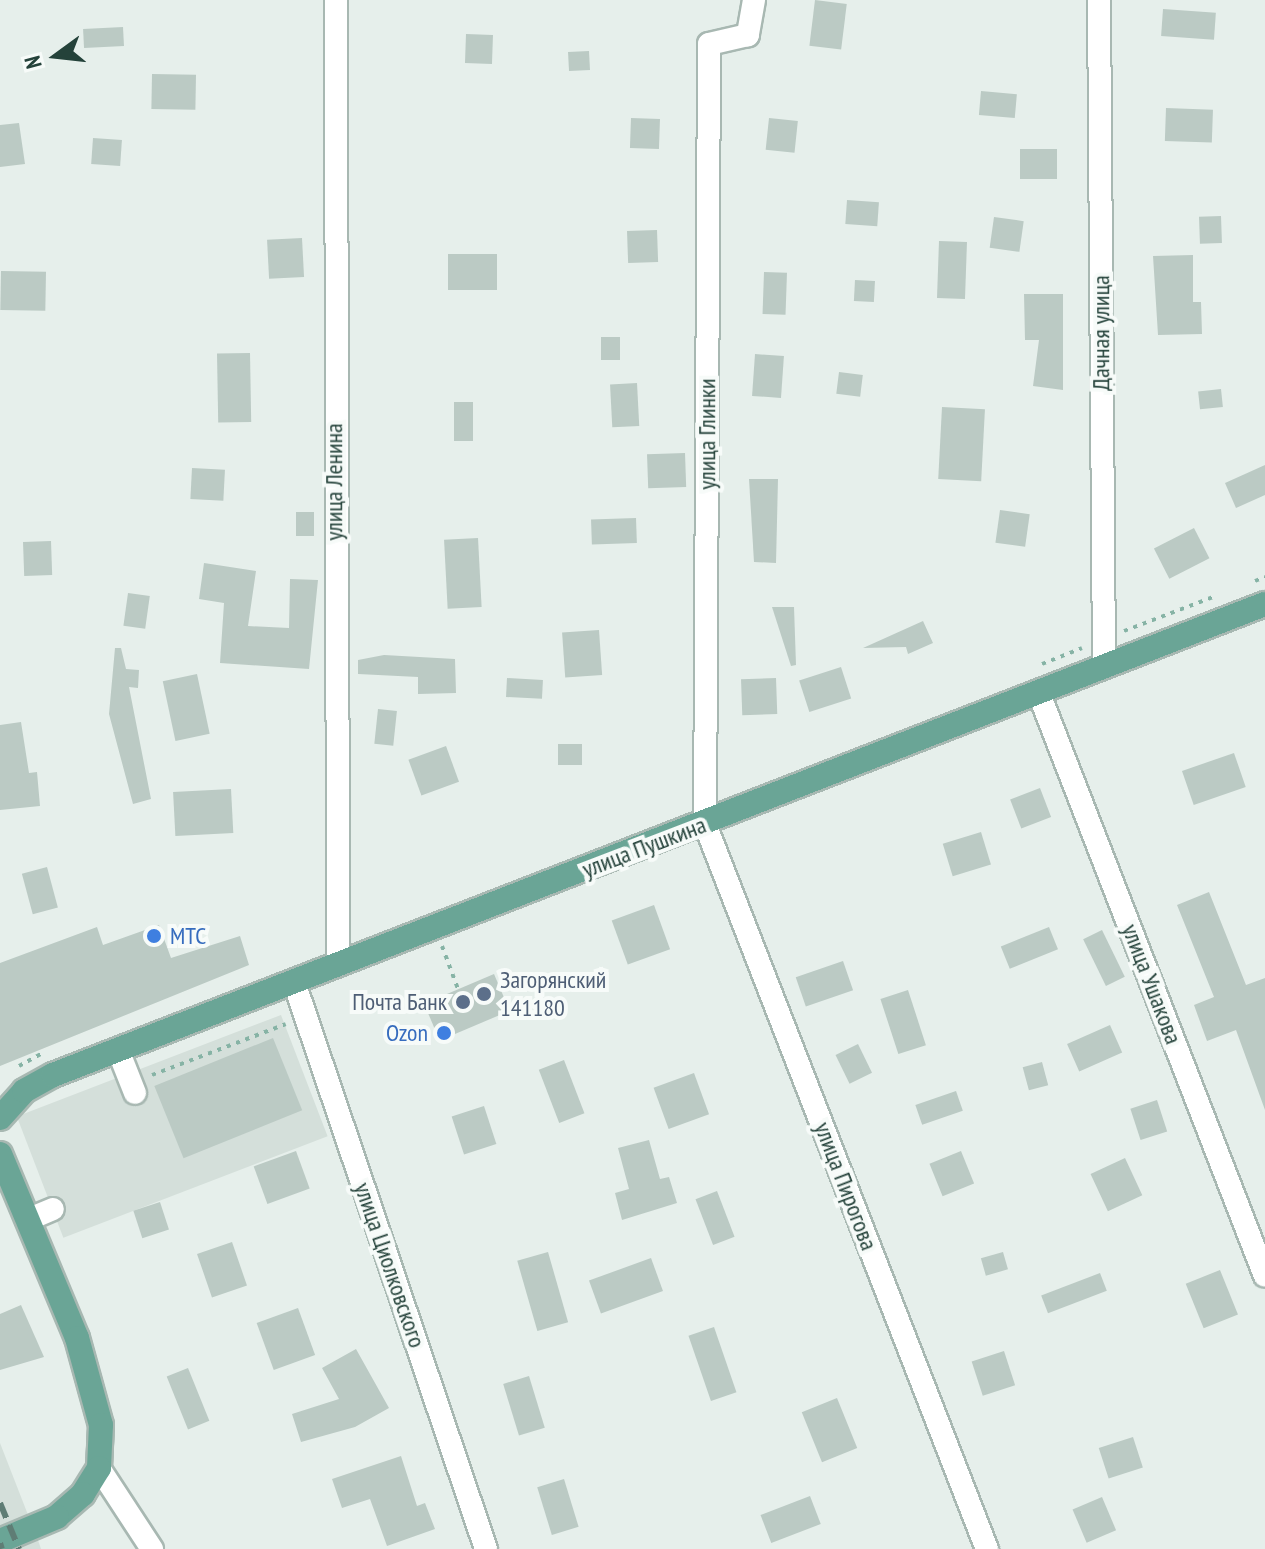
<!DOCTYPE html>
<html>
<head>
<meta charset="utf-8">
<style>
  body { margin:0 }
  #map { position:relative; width:1265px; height:1549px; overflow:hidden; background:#e6efeb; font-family:"PT Sans Narrow",sans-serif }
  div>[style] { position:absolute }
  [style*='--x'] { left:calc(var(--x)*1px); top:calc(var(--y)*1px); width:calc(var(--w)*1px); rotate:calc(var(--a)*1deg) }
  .built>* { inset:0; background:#d4dfda; transform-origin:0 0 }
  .building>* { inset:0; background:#bbcac4; transform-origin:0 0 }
  .path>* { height:4px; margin-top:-2px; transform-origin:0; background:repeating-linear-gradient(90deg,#86b3a5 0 4px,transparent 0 10px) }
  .roads { filter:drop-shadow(2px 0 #a8b8b2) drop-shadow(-2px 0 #a8b8b2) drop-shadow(0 2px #a8b8b2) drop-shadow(0 -2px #a8b8b2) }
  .minor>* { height:22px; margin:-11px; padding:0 11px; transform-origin:11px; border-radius:11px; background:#fff }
  .major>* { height:24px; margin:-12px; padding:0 12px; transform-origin:12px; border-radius:12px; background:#6aa596 }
  .rail>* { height:6px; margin-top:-3px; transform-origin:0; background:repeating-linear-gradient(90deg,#5f7d75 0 16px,transparent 0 24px) }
  .dots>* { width:22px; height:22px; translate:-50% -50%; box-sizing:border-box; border:4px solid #f7fbf9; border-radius:50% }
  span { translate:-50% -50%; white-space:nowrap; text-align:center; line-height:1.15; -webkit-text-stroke:8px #f7fbf9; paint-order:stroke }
  .street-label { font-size:24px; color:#24423a }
  .shop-label { font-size:24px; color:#366cbe }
  .left { translate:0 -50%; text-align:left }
  .right { translate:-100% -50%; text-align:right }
  .service-label { font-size:24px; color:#4e5e75 }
  .north { position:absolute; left:16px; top:16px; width:80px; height:80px; -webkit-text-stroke:6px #f7fbf9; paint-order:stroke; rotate:255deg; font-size:22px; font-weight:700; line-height:32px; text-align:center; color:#24423a }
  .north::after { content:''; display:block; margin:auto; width:28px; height:36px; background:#24423a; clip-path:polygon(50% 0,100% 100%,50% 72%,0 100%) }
</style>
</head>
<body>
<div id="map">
  <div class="built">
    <div style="left:281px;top:1015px;width:130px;height:283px;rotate:69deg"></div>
    <div style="clip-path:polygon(0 1443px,39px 1543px,41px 1549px,0 1549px)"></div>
  </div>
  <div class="building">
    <div style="left:815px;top:0;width:32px;height:46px;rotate:7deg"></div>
    <div style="left:1163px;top:9px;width:53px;height:27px;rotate:4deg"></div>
    <div style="left:123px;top:27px;width:19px;height:40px;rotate:87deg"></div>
    <div style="left:466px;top:34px;width:27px;height:29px;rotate:2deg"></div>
    <div style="left:589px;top:51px;width:19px;height:21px;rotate:87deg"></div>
    <div style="left:152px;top:74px;width:44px;height:35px;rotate:1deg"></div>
    <div style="left:981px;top:91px;width:36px;height:24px;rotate:5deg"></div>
    <div style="left:1166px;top:108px;width:47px;height:33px;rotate:2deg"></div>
    <div style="left:631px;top:118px;width:29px;height:30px;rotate:2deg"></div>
    <div style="left:769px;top:118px;width:29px;height:32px;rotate:6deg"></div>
    <div style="clip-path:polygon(19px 123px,25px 164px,0 167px,0 125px)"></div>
    <div style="left:93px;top:138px;width:29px;height:26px;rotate:4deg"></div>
    <div style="left:1020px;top:149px;width:37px;height:30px"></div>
    <div style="left:847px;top:200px;width:32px;height:24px;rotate:4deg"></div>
    <div style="left:1221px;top:216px;width:27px;height:22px;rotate:88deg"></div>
    <div style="left:994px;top:217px;width:30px;height:31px;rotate:8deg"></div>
    <div style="left:657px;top:230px;width:32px;height:30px;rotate:88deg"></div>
    <div style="left:302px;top:238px;width:39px;height:35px;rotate:87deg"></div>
    <div style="left:939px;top:241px;width:28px;height:57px;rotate:2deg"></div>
    <div style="left:497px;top:254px;width:36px;height:49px;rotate:90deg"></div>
    <div style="clip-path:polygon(1193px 255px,1193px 302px,1201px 302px,1202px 334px,1158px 335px,1153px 256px)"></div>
    <div style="left:1px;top:271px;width:45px;height:39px;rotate:1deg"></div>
    <div style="left:764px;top:272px;width:23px;height:42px;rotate:2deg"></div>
    <div style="left:855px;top:280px;width:20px;height:21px;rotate:3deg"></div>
    <div style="clip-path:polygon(1024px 294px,1063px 294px,1063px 390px,1033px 386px,1039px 340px,1025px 340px)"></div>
    <div style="left:620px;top:337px;width:23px;height:19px;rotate:90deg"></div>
    <div style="left:250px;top:353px;width:69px;height:33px;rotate:89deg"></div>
    <div style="left:755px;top:354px;width:29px;height:42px;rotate:4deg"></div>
    <div style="left:839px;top:372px;width:24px;height:22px;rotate:7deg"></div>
    <div style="left:637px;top:383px;width:43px;height:27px;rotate:87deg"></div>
    <div style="left:1221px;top:389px;width:18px;height:23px;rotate:84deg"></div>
    <div style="left:473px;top:402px;width:39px;height:19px;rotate:90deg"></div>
    <div style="left:942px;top:407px;width:43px;height:72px;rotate:3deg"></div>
    <div style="left:685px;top:453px;width:34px;height:38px;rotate:88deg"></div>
    <div style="clip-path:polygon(1265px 465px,1265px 495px,1236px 508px,1225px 483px)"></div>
    <div style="left:192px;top:468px;width:33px;height:31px;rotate:3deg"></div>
    <div style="clip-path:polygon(749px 479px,778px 479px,776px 563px,754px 562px)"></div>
    <div style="left:1000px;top:510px;width:30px;height:33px;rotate:8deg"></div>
    <div style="left:296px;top:512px;width:18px;height:24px"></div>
    <div style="left:636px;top:518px;width:25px;height:45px;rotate:88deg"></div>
    <div style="left:1194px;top:528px;width:34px;height:45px;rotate:63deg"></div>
    <div style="left:478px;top:538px;width:69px;height:34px;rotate:87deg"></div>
    <div style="left:51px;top:541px;width:34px;height:28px;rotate:88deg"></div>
    <div style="clip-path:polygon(204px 563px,256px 571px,248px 626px,289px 628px,290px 579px,318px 580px,309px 669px,220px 663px,224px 603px,199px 599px)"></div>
    <div style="left:128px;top:593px;width:22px;height:33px;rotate:8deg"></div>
    <div style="clip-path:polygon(772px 607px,794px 607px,796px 665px,791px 666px)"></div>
    <div style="clip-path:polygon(923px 621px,933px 643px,908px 654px,906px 647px,863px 648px)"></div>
    <div style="left:599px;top:630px;width:45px;height:37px;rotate:86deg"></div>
    <div style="clip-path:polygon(115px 648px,121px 648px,126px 669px,139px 670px,138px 688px,129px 687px,151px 799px,133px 804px,109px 714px)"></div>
    <div style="clip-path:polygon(384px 655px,455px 659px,456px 693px,418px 694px,418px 677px,358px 674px,358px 660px)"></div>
    <div style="left:841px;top:667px;width:33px;height:44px;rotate:72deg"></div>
    <div style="left:197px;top:674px;width:61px;height:35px;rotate:78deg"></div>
    <div style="left:507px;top:678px;width:36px;height:19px;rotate:3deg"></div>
    <div style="left:776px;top:678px;width:36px;height:35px;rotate:88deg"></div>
    <div style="left:378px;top:709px;width:19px;height:35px;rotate:6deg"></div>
    <div style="clip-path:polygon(21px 722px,29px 773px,37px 772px,40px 806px,0 810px,0 725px)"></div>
    <div style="left:558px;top:744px;width:24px;height:21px"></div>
    <div style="left:446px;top:746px;width:38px;height:40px;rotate:70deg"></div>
    <div style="left:1234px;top:753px;width:36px;height:55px;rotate:71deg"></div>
    <div style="left:1040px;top:788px;width:31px;height:32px;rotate:69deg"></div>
    <div style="left:231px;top:789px;width:44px;height:58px;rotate:87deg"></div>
    <div style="left:981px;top:832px;width:34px;height:40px;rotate:73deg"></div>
    <div style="left:47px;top:867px;width:42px;height:26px;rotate:75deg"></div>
    <div style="clip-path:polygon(1209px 892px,1246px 985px,1265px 978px,1265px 1110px,1236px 1030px,1207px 1041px,1194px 1005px,1214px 997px,1177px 905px)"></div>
    <div style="left:654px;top:905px;width:47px;height:45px;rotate:70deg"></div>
    <div style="clip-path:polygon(159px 925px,171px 958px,240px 936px,249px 965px,0 1066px,0 963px,97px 927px,103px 945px)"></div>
    <div style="left:1049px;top:927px;width:24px;height:52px;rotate:68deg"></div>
    <div style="left:1102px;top:930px;width:52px;height:21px;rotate:64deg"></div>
    <div style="left:843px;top:961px;width:31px;height:50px;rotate:71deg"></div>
    <div style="left:494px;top:974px;width:40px;height:76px;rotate:67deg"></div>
    <div style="left:908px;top:990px;width:58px;height:29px;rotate:72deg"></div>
    <div style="left:1110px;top:1025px;width:30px;height:47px;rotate:66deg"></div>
    <div style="left:273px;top:1038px;width:78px;height:128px;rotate:68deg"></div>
    <div style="left:858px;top:1044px;width:32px;height:25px;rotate:64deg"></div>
    <div style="left:564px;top:1060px;width:57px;height:27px;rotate:69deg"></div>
    <div style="left:1042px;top:1062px;width:24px;height:20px;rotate:75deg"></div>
    <div style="left:694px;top:1073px;width:44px;height:43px;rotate:70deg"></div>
    <div style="left:956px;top:1091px;width:21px;height:43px;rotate:71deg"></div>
    <div style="left:1157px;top:1100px;width:33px;height:28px;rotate:72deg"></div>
    <div style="left:484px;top:1106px;width:40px;height:34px;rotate:72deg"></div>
    <div style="clip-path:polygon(649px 1140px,660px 1179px,669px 1177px,677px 1203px,622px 1220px,615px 1193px,629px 1189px,618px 1148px)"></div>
    <div style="left:296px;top:1151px;width:40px;height:45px;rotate:70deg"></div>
    <div style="left:961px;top:1151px;width:35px;height:34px;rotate:68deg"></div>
    <div style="left:1125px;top:1158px;width:41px;height:38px;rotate:65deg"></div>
    <div style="left:717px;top:1191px;width:49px;height:23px;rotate:69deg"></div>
    <div style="left:160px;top:1202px;width:29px;height:28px;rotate:72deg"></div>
    <div style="left:232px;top:1242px;width:46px;height:37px;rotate:71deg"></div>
    <div style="left:548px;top:1252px;width:73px;height:32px;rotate:74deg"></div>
    <div style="left:1003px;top:1252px;width:18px;height:23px;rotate:74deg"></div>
    <div style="left:651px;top:1258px;width:35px;height:66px;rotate:70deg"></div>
    <div style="left:1220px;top:1270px;width:48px;height:37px;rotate:68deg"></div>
    <div style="left:1100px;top:1273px;width:19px;height:63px;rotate:69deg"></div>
    <div style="clip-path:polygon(21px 1305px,44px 1357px,0 1370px,0 1314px)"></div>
    <div style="left:298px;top:1308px;width:50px;height:44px;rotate:70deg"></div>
    <div style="left:714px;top:1327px;width:69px;height:27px;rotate:71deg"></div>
    <div style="clip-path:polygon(356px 1349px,389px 1408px,355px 1427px,301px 1442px,292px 1414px,339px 1399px,322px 1368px)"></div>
    <div style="left:1004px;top:1351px;width:36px;height:34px;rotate:72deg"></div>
    <div style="left:188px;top:1368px;width:57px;height:23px;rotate:68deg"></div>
    <div style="left:529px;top:1376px;width:54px;height:27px;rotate:73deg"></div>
    <div style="left:837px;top:1398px;width:54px;height:38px;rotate:68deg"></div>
    <div style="left:1133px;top:1437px;width:32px;height:36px;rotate:72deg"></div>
    <div style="clip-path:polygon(401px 1456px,417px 1506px,425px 1503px,435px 1529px,387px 1546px,370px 1499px,342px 1508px,332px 1479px)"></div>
    <div style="left:564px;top:1479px;width:50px;height:28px;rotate:73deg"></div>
    <div style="left:810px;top:1496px;width:30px;height:53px;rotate:69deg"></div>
    <div style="left:1102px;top:1497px;width:36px;height:32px;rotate:67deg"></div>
  </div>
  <div class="path">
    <div style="--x:1255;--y:581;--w:11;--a:-22"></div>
    <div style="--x:1124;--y:631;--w:95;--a:-20.9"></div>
    <div style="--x:1042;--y:664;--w:43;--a:-21.8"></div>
    <div style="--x:442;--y:946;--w:46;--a:69.6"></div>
    <div style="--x:19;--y:1066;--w:26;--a:-29"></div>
    <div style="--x:152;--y:1075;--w:143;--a:-20.8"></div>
  </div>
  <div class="roads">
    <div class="minor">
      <div style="--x:336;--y:0;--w:965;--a:89.88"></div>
      <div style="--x:754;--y:0;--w:36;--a:100"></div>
      <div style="--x:748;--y:35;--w:40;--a:167"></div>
      <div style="--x:709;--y:44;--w:780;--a:90.29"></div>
      <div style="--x:705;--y:824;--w:778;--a:68.75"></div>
      <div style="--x:1099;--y:0;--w:665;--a:89.57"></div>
      <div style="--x:1038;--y:691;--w:627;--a:68.79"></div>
      <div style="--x:294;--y:982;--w:599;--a:71.29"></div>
      <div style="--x:118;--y:1050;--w:46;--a:68.4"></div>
      <div style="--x:27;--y:1220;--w:28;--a:-23"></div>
      <div style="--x:99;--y:1468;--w:97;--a:56.8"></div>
    </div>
    <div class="major">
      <div style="--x:0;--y:1118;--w:36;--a:-48"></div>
      <div style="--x:24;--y:1091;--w:33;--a:-29"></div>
      <div style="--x:53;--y:1075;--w:1300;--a:-21.24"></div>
      <div style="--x:0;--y:1154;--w:199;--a:67.3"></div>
      <div style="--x:77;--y:1338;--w:90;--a:74.6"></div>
      <div style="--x:101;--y:1425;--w:43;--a:92.7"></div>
      <div style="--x:99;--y:1468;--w:31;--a:122"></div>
      <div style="--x:83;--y:1494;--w:35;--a:139"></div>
      <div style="--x:57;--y:1517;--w:62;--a:157.2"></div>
    </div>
  </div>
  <div class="rail">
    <div style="--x:0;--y:1503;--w:50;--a:67.6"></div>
    <div style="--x:0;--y:1543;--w:6;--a:72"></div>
  </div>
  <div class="dots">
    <div style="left:154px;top:936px;background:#3f7fe0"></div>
    <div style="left:484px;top:994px;background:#5c6f8a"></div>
    <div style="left:463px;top:1002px;background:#5c6f8a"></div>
    <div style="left:444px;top:1033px;background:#3f7fe0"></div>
  </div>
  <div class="street-label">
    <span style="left:1101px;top:333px;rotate:-90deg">Дачная улица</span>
    <span style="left:707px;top:434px;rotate:-90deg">улица Глинки</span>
    <span style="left:334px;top:482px;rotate:-90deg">улица Ленина</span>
    <span style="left:644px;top:847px;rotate:-21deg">улица Пушкина</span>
    <span style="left:1152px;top:984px;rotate:69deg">улица Ушакова</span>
    <span style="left:846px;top:1186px;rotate:69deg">улица Пирогова</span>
    <span style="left:390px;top:1265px;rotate:71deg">улица Циолковского</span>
  </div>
  <div class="shop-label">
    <span class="left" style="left:170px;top:936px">МТС</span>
    <span class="right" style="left:428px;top:1033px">Ozon</span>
  </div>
  <div class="service-label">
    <span class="left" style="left:500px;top:994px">Загорянский<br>141180</span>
    <span class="right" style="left:447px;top:1002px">Почта Банк</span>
  </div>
  <div class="north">N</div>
</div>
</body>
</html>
